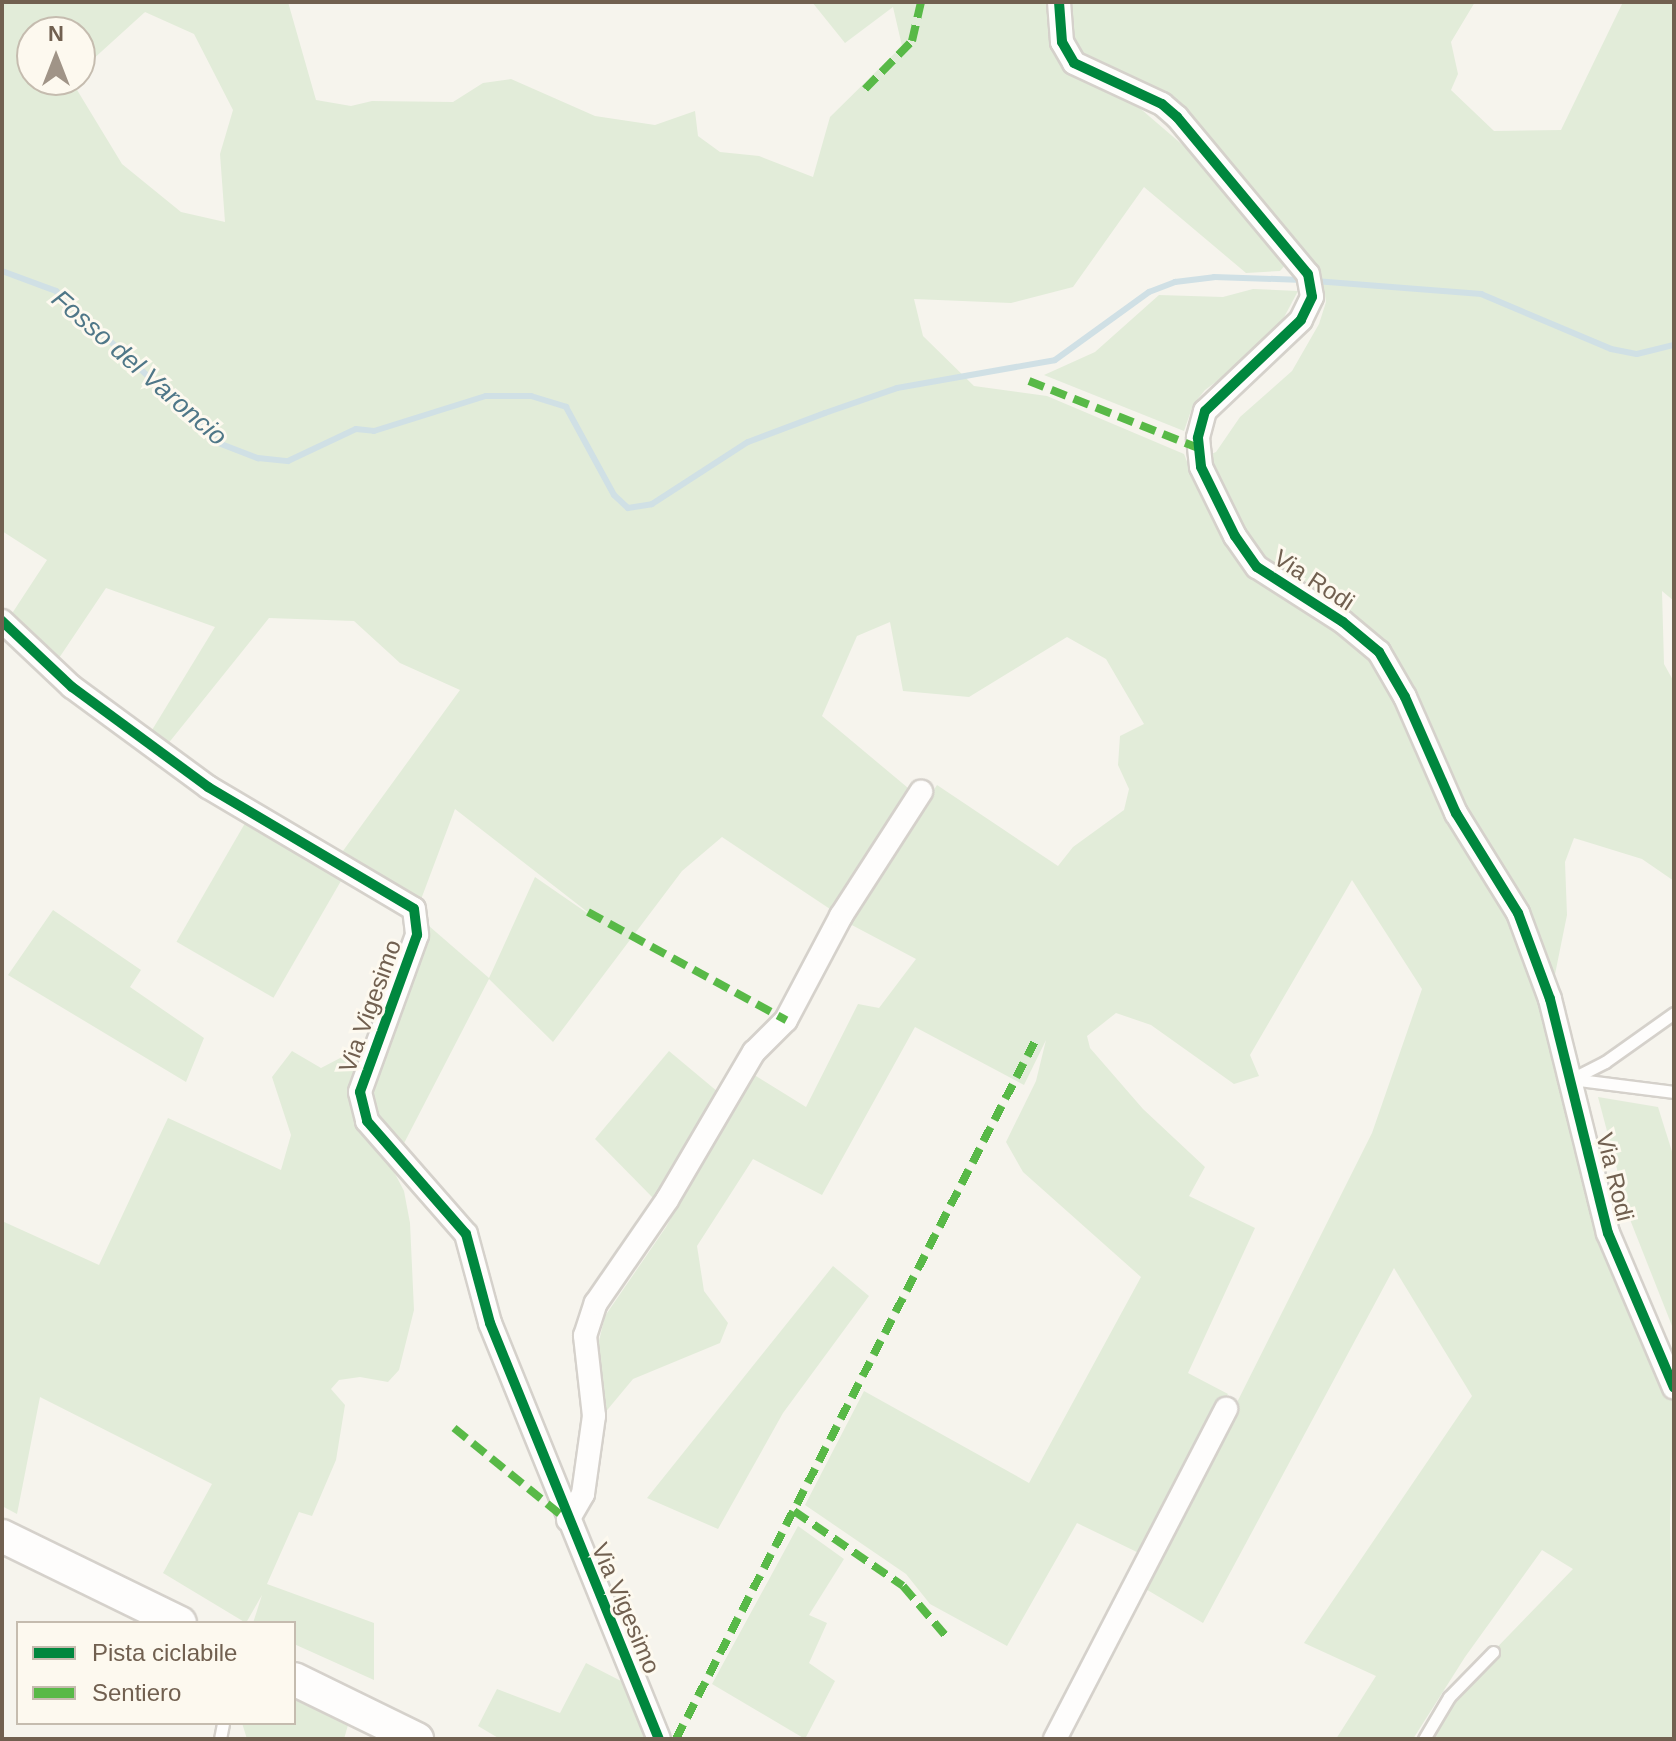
<!DOCTYPE html>
<html>
<head>
<meta charset="utf-8">
<style>
  body { margin:0 }
  #map { position:relative; width:1676px; height:1741px; overflow:hidden; background:#f6f4ed; font-family:Arial,sans-serif }
  div>[style] { position:absolute }
  [style*='--x'] { left:calc(var(--x)*1px); top:calc(var(--y)*1px); width:calc(var(--w)*1px); rotate:calc(var(--a)*1deg) }
  .green>* { inset:0; background:#e2ecd9; transform-origin:0 0 }
  .stream>* { height:6px; margin:-3px; padding:0 3px; transform-origin:3px; border-radius:3px; background:#d0e0e5 }
  .roads { filter:drop-shadow(2px 0 #d5d1cb) drop-shadow(-2px 0 #d5d1cb) drop-shadow(0 2px #d5d1cb) drop-shadow(0 -2px #d5d1cb) }
  .lane>* { height:11px; margin:-5.5px; padding:0 5.5px; transform-origin:5.5px; border-radius:5.5px; background:#fefdfc }
  .street>* { height:22px; margin:-11px; padding:0 11px; transform-origin:11px; border-radius:11px; background:#fefdfc }
  .secondary>* { height:32px; margin:-16px; padding:0 16px; transform-origin:16px; border-radius:16px; background:#fefdfc }
  .quiet>* { height:8px; margin-top:-4px; transform-origin:0; background:repeating-linear-gradient(90deg,#58b947 0 16px,transparent 0 24px) }
  .cycleway>* { height:10px; margin:-5px; padding:0 5px; transform-origin:5px; border-radius:5px; background:#00873e }
  span { translate:-50% -50%; white-space:nowrap; text-align:center; line-height:1.15; -webkit-text-stroke:6px #fdf9ef; paint-order:stroke }
  .street-label { font-size:24px; color:#716050 }
  .water-label { font-size:26px; color:#4f7788; font-style:italic }
  .frame { position:absolute; inset:0; border:4px solid #716050; pointer-events:none }
  .legend { position:absolute; left:16px; top:1621px; width:280px; height:104px; box-sizing:border-box; background:#fdf9ef; border:2px solid #c5bcaf; margin:0; padding:10px 14px; list-style:none; font-size:24px; color:#716050 }
  .legend li { display:flex; align-items:center; gap:16px; height:40px }
  .legend b { width:40px; border:2px solid #c5bcaf }
  .north { position:absolute; left:16px; top:16px; width:80px; height:80px; box-sizing:border-box; background:#fdf9ef; border:2px solid #c5bcaf; border-radius:50%; rotate:0deg; font-size:22px; font-weight:700; line-height:32px; text-align:center; color:#716050 }
  .north::after { content:''; display:block; margin:auto; width:28px; height:36px; background:#a09487; clip-path:polygon(50% 0,100% 100%,50% 72%,0 100%) }
</style>
</head>
<body>
<div id="map">
  <div class="green">
    <div style="clip-path:polygon(evenodd,2px 2px,288px 2px,316px 100px,351px 106px,372px 101px,453px 102px,483px 83px,511px 79px,595px 116px,655px 125px,695px 111px,698px 136px,720px 152px,759px 156px,813px 177px,830px 117px,902px 46px,893px 7px,845px 43px,812px 2px,1050px 2px,1051px 19px,1074px 2px,1475px 2px,1451px 42px,1458px 74px,1451px 90px,1494px 131px,1561px 130px,1623px 2px,1674px 2px,1674px 601px,1662px 591px,1664px 664px,1674px 682px,1674px 881px,1642px 859px,1574px 838px,1565px 862px,1567px 915px,1550px 999px,1593px 1173px,1674px 1388px,1670px 1519px,1674px 1739px,1428px 1739px,1449px 1697px,1573px 1569px,1542px 1550px,1465px 1657px,1413px 1739px,1336px 1739px,1376px 1676px,1304px 1643px,1472px 1396px,1394px 1268px,1203px 1623px,1144px 1588px,1372px 1133px,1422px 989px,1352px 880px,1250px 1055px,1259px 1076px,1234px 1084px,1151px 1025px,1116px 1013px,1087px 1036px,1090px 1048px,1143px 1109px,1205px 1167px,1189px 1196px,1255px 1228px,1188px 1373px,1228px 1394px,1143px 1555px,1077px 1523px,1007px 1646px,930px 1604px,906px 1574px,805px 1505px,864px 1391px,1029px 1483px,1141px 1277px,1023px 1172px,1006px 1142px,1036px 1081px,1046px 1040px,1024px 1085px,915px 1027px,822px 1195px,753px 1159px,697px 1246px,704px 1291px,728px 1323px,720px 1343px,633px 1379px,603px 1415px,596px 1353px,605px 1316px,666px 1227px,751px 1073px,806px 1107px,858px 1004px,879px 1008px,916px 959px,848px 923px,937px 785px,1058px 866px,1073px 847px,1124px 810px,1129px 789px,1118px 765px,1120px 736px,1144px 724px,1106px 659px,1067px 637px,969px 697px,903px 691px,890px 622px,857px 636px,822px 716px,914px 793px,830px 909px,722px 837px,682px 871px,553px 1042px,489px 979px,401px 1149px,381px 1124px,372px 1086px,429px 926px,489px 978px,535px 877px,603px 924px,455px 809px,420px 902px,340px 855px,460px 690px,400px 663px,354px 621px,269px 618px,167px 745px,149px 735px,215px 627px,106px 588px,55px 664px,11px 615px,47px 560px,2px 531px,2px 2px,145px 12px,194px 34px,233px 110px,220px 154px,225px 222px,181px 212px,122px 164px,71px 80px,32px 80px,32px 32px,80px 32px,80px 71px,145px 12px,2px 2px,1157px 88px,1184px 107px,1241px 183px,1321px 272px,1326px 302px,1319px 324px,1292px 371px,1240px 417px,1216px 452px,1188px 464px,1184px 454px,1047px 396px,974px 386px,923px 336px,914px 299px,1011px 303px,1073px 287px,1144px 187px,1246px 273px,1280px 271px,1288px 262px,1237px 209px,1199px 159px,1121px 92px,1157px 88px)"></div>
    <div style="clip-path:polygon(1253px 289px,1298px 291px,1272px 340px,1205px 390px,1193px 405px,1184px 431px,1044px 375px,1095px 352px,1159px 295px,1223px 297px)"></div>
    <div style="left:248px;top:818px;width:112px;height:143px;rotate:30deg"></div>
    <div style="clip-path:polygon(53px 910px,141px 970px,130px 987px,204px 1038px,186px 1082px,8px 975px)"></div>
    <div style="clip-path:polygon(292px 1051px,321px 1068px,344px 1056px,357px 1060px,354px 1120px,391px 1166px,404px 1191px,410px 1223px,414px 1310px,399px 1370px,388px 1382px,360px 1377px,339px 1380px,331px 1389px,345px 1405px,336px 1460px,312px 1516px,299px 1512px,267px 1584px,374px 1623px,374px 1680px,294px 1644px,294px 1623px,253px 1623px,262px 1595px,246px 1623px,163px 1573px,212px 1484px,40px 1397px,17px 1514px,2px 1506px,2px 1221px,99px 1265px,168px 1118px,281px 1170px,291px 1135px,272px 1077px)"></div>
    <div style="clip-path:polygon(669px 1051px,718px 1092px,655px 1200px,595px 1139px)"></div>
    <div style="clip-path:polygon(1598px 1097px,1658px 1107px,1674px 1158px,1674px 1331px,1631px 1222px)"></div>
    <div style="clip-path:polygon(833px 1266px,869px 1296px,783px 1413px,718px 1529px,647px 1498px)"></div>
    <div style="clip-path:polygon(798px 1526px,844px 1559px,809px 1615px,827px 1623px,809px 1663px,835px 1681px,805px 1739px,712px 1684px)"></div>
    <div style="clip-path:polygon(586px 1663px,621px 1681px,646px 1739px,500px 1739px,478px 1726px,497px 1689px,560px 1713px)"></div>
    <div style="clip-path:polygon(294px 1695px,348px 1725px,344px 1739px,247px 1739px,242px 1723px,294px 1723px)"></div>
  </div>
  <div class="stream">
    <div style="--x:2;--y:271;--w:58;--a:20.3"></div>
    <div style="--x:56;--y:291;--w:225;--a:42.8"></div>
    <div style="--x:221;--y:444;--w:40;--a:21"></div>
    <div style="--x:258;--y:458;--w:30;--a:6"></div>
    <div style="--x:288;--y:461;--w:75;--a:-25.2"></div>
    <div style="--x:356;--y:429;--w:18;--a:6"></div>
    <div style="--x:374;--y:431;--w:117;--a:-17.4"></div>
    <div style="--x:486;--y:396;--w:45;--a:0"></div>
    <div style="--x:531;--y:396;--w:37;--a:17"></div>
    <div style="--x:566;--y:407;--w:100;--a:61.4"></div>
    <div style="--x:614;--y:495;--w:19;--a:43"></div>
    <div style="--x:628;--y:508;--w:24;--a:-9"></div>
    <div style="--x:652;--y:504;--w:114;--a:-32.9"></div>
    <div style="--x:748;--y:442;--w:82;--a:-20.6"></div>
    <div style="--x:825;--y:413;--w:76;--a:-19.1"></div>
    <div style="--x:897;--y:388;--w:160;--a:-10"></div>
    <div style="--x:1055;--y:360;--w:116;--a:-35.9"></div>
    <div style="--x:1149;--y:292;--w:28;--a:-21"></div>
    <div style="--x:1175;--y:282;--w:39;--a:-7"></div>
    <div style="--x:1214;--y:277;--w:89;--a:1.9"></div>
    <div style="--x:1315;--y:281;--w:167;--a:4.5"></div>
    <div style="--x:1481;--y:294;--w:141;--a:22.9"></div>
    <div style="--x:1611;--y:349;--w:26;--a:11"></div>
    <div style="--x:1637;--y:354;--w:38;--a:-14"></div>
  </div>
  <div class="roads">
    <div class="lane">
      <div style="--x:1674;--y:1013;--w:85;--a:144.6"></div>
      <div style="--x:1605;--y:1062;--w:38;--a:153"></div>
      <div style="--x:1571;--y:1079;--w:104;--a:7.2"></div>
      <div style="--x:220;--y:1739;--w:16;--a:-79"></div>
      <div style="--x:1424;--y:1739;--w:49;--a:-59.2"></div>
      <div style="--x:1449;--y:1697;--w:63;--a:-45.6"></div>
    </div>
    <div class="street">
      <div style="--x:1059;--y:2;--w:40;--a:85.7"></div>
      <div style="--x:1062;--y:42;--w:24;--a:60"></div>
      <div style="--x:1074;--y:63;--w:97;--a:25"></div>
      <div style="--x:1162;--y:104;--w:20;--a:41"></div>
      <div style="--x:1177;--y:117;--w:204;--a:50.2"></div>
      <div style="--x:1308;--y:274;--w:23;--a:80"></div>
      <div style="--x:1312;--y:297;--w:25;--a:116"></div>
      <div style="--x:1301;--y:320;--w:132;--a:136.5"></div>
      <div style="--x:1205;--y:411;--w:28;--a:105"></div>
      <div style="--x:1198;--y:438;--w:29;--a:84"></div>
      <div style="--x:1201;--y:467;--w:77;--a:63.8"></div>
      <div style="--x:1235;--y:536;--w:38;--a:55"></div>
      <div style="--x:1257;--y:567;--w:102;--a:32.6"></div>
      <div style="--x:1343;--y:622;--w:47;--a:39.8"></div>
      <div style="--x:1379;--y:652;--w:52;--a:60"></div>
      <div style="--x:1405;--y:697;--w:127;--a:66.3"></div>
      <div style="--x:1456;--y:813;--w:118;--a:58.2"></div>
      <div style="--x:1518;--y:913;--w:92;--a:69.6"></div>
      <div style="--x:1550;--y:999;--w:241;--a:76.1"></div>
      <div style="--x:1608;--y:1233;--w:168;--a:66.9"></div>
      <div style="--x:2;--y:621;--w:96;--a:43.3"></div>
      <div style="--x:72;--y:687;--w:169;--a:36.3"></div>
      <div style="--x:208;--y:787;--w:239;--a:30.6"></div>
      <div style="--x:414;--y:909;--w:26;--a:83"></div>
      <div style="--x:417;--y:935;--w:167;--a:110"></div>
      <div style="--x:360;--y:1092;--w:30;--a:76"></div>
      <div style="--x:367;--y:1121;--w:150;--a:48.8"></div>
      <div style="--x:466;--y:1234;--w:92;--a:74.9"></div>
      <div style="--x:490;--y:1323;--w:449;--a:67.9"></div>
      <div style="--x:568;--y:1520;--w:30;--a:-60"></div>
      <div style="--x:583;--y:1494;--w:79;--a:-82"></div>
      <div style="--x:594;--y:1416;--w:81;--a:-96.4"></div>
      <div style="--x:585;--y:1336;--w:35;--a:-72"></div>
      <div style="--x:596;--y:1303;--w:125;--a:-55.4"></div>
      <div style="--x:667;--y:1200;--w:172;--a:-59.6"></div>
      <div style="--x:754;--y:1052;--w:45;--a:-45"></div>
      <div style="--x:786;--y:1020;--w:118;--a:-62.1"></div>
      <div style="--x:841;--y:916;--w:148;--a:-57.2"></div>
      <div style="--x:1055;--y:1739;--w:372;--a:-62.6"></div>
    </div>
    <div class="secondary">
      <div style="--x:2;--y:1536;--w:198;--a:26"></div>
      <div style="--x:294;--y:1679;--w:137;--a:26"></div>
    </div>
  </div>
  <div class="quiet">
    <div style="--x:865;--y:89;--w:67;--a:-45.6"></div>
    <div style="--x:912;--y:41;--w:40;--a:-77"></div>
    <div style="--x:1029;--y:381;--w:182;--a:21.6"></div>
    <div style="--x:588;--y:912;--w:226;--a:28.6"></div>
    <div style="--x:454;--y:1428;--w:144;--a:39.1"></div>
    <div style="--x:794;--y:1511;--w:132;--a:34.5"></div>
    <div style="--x:903;--y:1586;--w:65;--a:49.4"></div>
    <div style="--x:676;--y:1739;--w:783;--a:-62.78"></div>
  </div>
  <div class="cycleway">
    <div style="--x:1059;--y:2;--w:40;--a:85.7"></div>
    <div style="--x:1062;--y:42;--w:24;--a:60"></div>
    <div style="--x:1074;--y:63;--w:97;--a:25"></div>
    <div style="--x:1162;--y:104;--w:20;--a:41"></div>
    <div style="--x:1177;--y:117;--w:204;--a:50.2"></div>
    <div style="--x:1308;--y:274;--w:23;--a:80"></div>
    <div style="--x:1312;--y:297;--w:25;--a:116"></div>
    <div style="--x:1301;--y:320;--w:132;--a:136.5"></div>
    <div style="--x:1205;--y:411;--w:28;--a:105"></div>
    <div style="--x:1198;--y:438;--w:29;--a:84"></div>
    <div style="--x:1201;--y:467;--w:77;--a:63.8"></div>
    <div style="--x:1235;--y:536;--w:38;--a:55"></div>
    <div style="--x:1257;--y:567;--w:102;--a:32.6"></div>
    <div style="--x:1343;--y:622;--w:47;--a:39.8"></div>
    <div style="--x:1379;--y:652;--w:52;--a:60"></div>
    <div style="--x:1405;--y:697;--w:127;--a:66.3"></div>
    <div style="--x:1456;--y:813;--w:118;--a:58.2"></div>
    <div style="--x:1518;--y:913;--w:92;--a:69.6"></div>
    <div style="--x:1550;--y:999;--w:241;--a:76.1"></div>
    <div style="--x:1608;--y:1233;--w:168;--a:66.9"></div>
    <div style="--x:2;--y:621;--w:96;--a:43.3"></div>
    <div style="--x:72;--y:687;--w:169;--a:36.3"></div>
    <div style="--x:208;--y:787;--w:239;--a:30.6"></div>
    <div style="--x:414;--y:909;--w:26;--a:83"></div>
    <div style="--x:417;--y:935;--w:167;--a:110"></div>
    <div style="--x:360;--y:1092;--w:30;--a:76"></div>
    <div style="--x:367;--y:1121;--w:150;--a:48.8"></div>
    <div style="--x:466;--y:1234;--w:92;--a:74.9"></div>
    <div style="--x:490;--y:1323;--w:449;--a:67.9"></div>
  </div>
  <div class="street-label">
    <span style="left:1314px;top:580px;rotate:33deg">Via Rodi</span>
    <span style="left:370px;top:1006px;rotate:-70deg">Via Vigesimo</span>
    <span style="left:1615px;top:1177px;rotate:76deg">Via Rodi</span>
    <span style="left:626px;top:1608px;rotate:67deg">Via Vigesimo</span>
  </div>
  <div class="water-label">
    <span style="left:139px;top:368px;rotate:41deg">Fosso del Varoncio</span>
  </div>
  <div class="frame"></div>
  <ul class="legend">
  <li><b style="height:10px;background:#00873e"></b>Pista ciclabile</li>
  <li><b style="height:10px;background:#58b947"></b>Sentiero</li>
  </ul>
  <div class="north">N</div>
</div>
</body>
</html>
